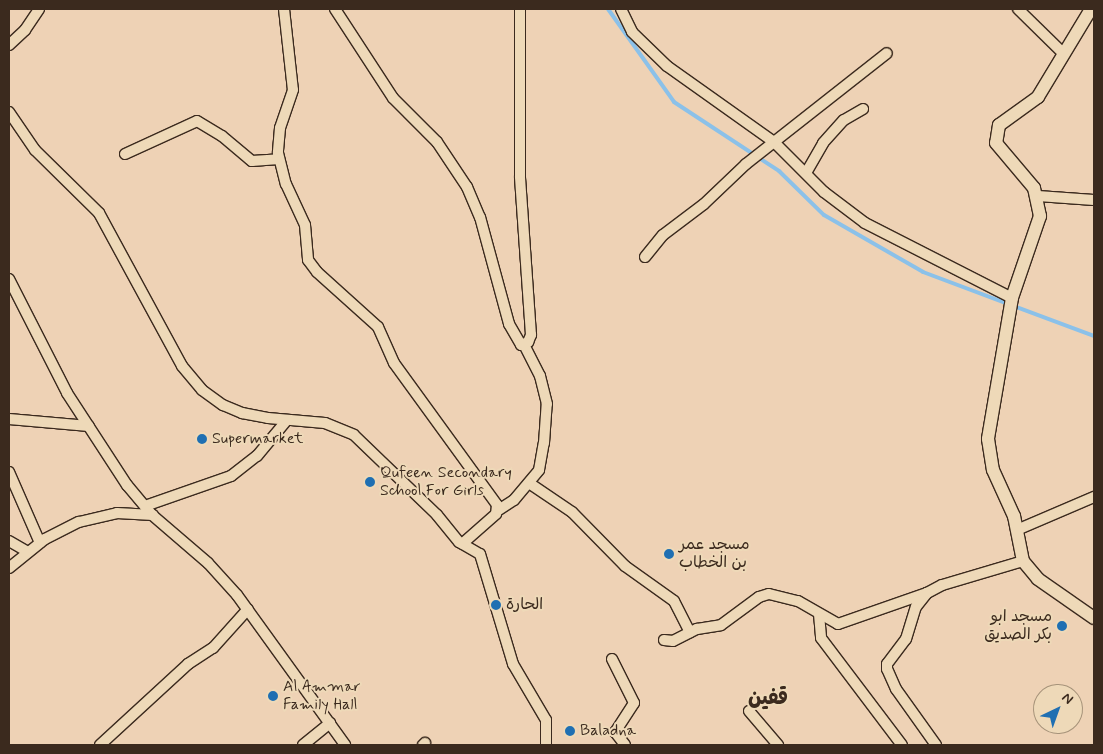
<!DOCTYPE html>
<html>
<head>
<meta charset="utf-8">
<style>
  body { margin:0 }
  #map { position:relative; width:1103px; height:754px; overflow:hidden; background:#eed2b5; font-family:Mynerve,"Playpen Sans Arabic",sans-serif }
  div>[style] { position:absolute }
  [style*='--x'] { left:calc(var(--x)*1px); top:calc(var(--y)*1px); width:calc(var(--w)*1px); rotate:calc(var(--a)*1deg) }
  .stream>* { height:4px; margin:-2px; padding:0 2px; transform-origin:2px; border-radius:2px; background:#8bc1e9 }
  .roads { filter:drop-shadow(1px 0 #3b2a1e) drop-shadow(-1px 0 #3b2a1e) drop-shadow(0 1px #3b2a1e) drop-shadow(0 -1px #3b2a1e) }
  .minor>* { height:10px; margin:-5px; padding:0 5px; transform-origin:5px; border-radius:5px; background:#eed9b8 }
  .tertiary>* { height:12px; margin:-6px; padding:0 6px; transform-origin:6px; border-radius:6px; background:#eed9b8 }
  .dots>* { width:14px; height:14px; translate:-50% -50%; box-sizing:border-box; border:2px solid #eed9b8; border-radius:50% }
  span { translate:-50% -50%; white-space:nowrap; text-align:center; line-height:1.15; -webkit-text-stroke:4px #eed9b8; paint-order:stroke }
  .poi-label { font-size:16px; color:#3b2a1e }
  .left { translate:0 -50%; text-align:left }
  .right { translate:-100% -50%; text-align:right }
  .district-label { font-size:21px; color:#3b2a1e; font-weight:700 }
  .frame { position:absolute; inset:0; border:10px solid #3b2a1e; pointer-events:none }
  .north { position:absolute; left:1033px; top:684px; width:50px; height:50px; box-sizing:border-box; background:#eed9b8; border:1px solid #a6937a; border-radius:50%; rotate:42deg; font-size:14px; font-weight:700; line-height:20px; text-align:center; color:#3b2a1e }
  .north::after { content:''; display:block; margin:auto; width:18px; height:22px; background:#1f6fb2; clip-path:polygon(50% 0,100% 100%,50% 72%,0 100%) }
</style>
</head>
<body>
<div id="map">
  <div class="stream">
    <div style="--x:608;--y:9;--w:114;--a:54.6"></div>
    <div style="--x:674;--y:102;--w:126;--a:33.3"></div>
    <div style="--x:779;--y:171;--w:63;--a:44.4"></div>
    <div style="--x:824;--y:215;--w:114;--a:29.9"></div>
    <div style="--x:923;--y:272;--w:183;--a:20.5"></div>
  </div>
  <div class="roads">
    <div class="minor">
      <div style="--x:284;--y:9;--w:81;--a:83.7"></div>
      <div style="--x:293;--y:90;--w:40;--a:108.9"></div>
      <div style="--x:280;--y:128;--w:25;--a:95"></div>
      <div style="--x:278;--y:153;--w:32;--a:76"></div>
      <div style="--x:286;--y:184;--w:45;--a:65.1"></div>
      <div style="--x:305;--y:225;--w:35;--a:85"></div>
      <div style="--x:308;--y:260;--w:15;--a:53"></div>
      <div style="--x:317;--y:272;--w:82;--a:42"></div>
      <div style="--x:378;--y:327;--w:39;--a:66"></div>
      <div style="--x:394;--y:363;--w:175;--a:54"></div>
      <div style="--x:497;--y:505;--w:9;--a:96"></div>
      <div style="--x:496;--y:514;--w:45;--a:138.6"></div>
      <div style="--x:335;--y:9;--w:106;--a:56.9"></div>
      <div style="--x:393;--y:98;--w:62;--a:45"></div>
      <div style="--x:437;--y:142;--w:54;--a:56.3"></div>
      <div style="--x:467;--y:187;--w:33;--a:67"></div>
      <div style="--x:480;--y:217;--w:111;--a:74.8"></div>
      <div style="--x:509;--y:324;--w:24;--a:60"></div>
      <div style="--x:521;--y:345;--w:8;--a:-23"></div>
      <div style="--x:528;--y:342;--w:8;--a:-67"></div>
      <div style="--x:531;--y:335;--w:159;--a:-94"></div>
      <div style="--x:520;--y:176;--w:167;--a:-90"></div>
      <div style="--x:621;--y:9;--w:25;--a:64"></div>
      <div style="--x:632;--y:32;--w:49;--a:44.2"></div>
      <div style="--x:667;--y:66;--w:131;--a:35.4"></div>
      <div style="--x:774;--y:142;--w:71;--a:45"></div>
      <div style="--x:824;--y:192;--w:51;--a:37.1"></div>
      <div style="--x:865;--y:223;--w:165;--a:27"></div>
      <div style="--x:1018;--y:9;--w:63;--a:44.4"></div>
      <div style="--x:9;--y:45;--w:22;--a:-43"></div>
      <div style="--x:25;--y:30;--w:25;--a:-56"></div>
      <div style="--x:9;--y:112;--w:46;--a:55.6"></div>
      <div style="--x:35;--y:150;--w:90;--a:44.5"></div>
      <div style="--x:99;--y:213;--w:174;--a:61.5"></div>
      <div style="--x:182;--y:366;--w:31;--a:50"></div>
      <div style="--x:202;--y:390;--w:26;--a:36"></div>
      <div style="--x:223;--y:405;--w:21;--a:23"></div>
      <div style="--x:242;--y:413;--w:26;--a:11"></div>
      <div style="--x:268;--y:418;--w:57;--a:5"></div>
      <div style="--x:325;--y:423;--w:31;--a:22"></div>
      <div style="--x:354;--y:435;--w:115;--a:43.9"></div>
      <div style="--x:437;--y:515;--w:35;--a:51"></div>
      <div style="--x:459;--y:542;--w:24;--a:30"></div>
      <div style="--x:480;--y:554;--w:115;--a:73.3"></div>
      <div style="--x:513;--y:664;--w:65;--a:59.5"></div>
      <div style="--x:546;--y:720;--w:25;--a:90"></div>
      <div style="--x:125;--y:154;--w:79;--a:-24.6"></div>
      <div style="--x:197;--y:121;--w:29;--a:31"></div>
      <div style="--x:222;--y:136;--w:39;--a:40"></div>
      <div style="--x:252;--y:161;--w:27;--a:-4"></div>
      <div style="--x:806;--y:173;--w:34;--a:-60"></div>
      <div style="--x:823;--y:143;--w:31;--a:-48"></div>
      <div style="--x:844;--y:120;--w:22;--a:-30"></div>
      <div style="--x:1038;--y:196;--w:56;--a:4.1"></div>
      <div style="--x:645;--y:257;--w:28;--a:-51"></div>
      <div style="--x:663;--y:235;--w:51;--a:-37.1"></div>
      <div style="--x:704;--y:204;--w:58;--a:-43.6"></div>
      <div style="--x:746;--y:164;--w:179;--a:-38.2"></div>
      <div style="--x:9;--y:279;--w:128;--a:63"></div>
      <div style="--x:67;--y:393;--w:110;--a:56.9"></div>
      <div style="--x:127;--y:485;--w:38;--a:50"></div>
      <div style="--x:151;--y:514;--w:75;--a:40.7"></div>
      <div style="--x:208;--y:563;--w:43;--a:47.8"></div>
      <div style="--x:237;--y:595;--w:185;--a:54.2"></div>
      <div style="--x:9;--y:419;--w:80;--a:5"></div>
      <div style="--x:9;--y:472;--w:77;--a:66.4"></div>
      <div style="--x:529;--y:483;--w:52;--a:34"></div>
      <div style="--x:572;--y:512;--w:76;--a:45.5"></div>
      <div style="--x:625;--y:566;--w:60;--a:35.5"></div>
      <div style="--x:674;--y:601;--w:35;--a:63"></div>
      <div style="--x:145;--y:506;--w:91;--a:-19.2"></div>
      <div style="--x:231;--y:476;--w:33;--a:-38"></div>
      <div style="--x:257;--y:456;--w:47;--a:-50.2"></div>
      <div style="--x:497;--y:511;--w:20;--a:-33"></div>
      <div style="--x:514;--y:500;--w:39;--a:-50"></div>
      <div style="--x:539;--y:470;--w:27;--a:-80"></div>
      <div style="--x:544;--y:443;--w:39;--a:-86"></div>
      <div style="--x:547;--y:404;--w:29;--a:-104"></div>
      <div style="--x:540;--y:376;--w:35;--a:-117"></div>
      <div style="--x:1017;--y:530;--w:84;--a:-23.2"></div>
      <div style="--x:9;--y:541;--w:22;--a:30"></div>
      <div style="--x:9;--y:568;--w:46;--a:-38.9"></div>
      <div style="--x:45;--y:539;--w:38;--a:-27"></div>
      <div style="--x:79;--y:522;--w:39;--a:-13"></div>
      <div style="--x:117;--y:513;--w:36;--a:3"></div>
      <div style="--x:819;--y:614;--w:24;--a:85"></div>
      <div style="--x:821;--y:638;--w:134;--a:52.9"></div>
      <div style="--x:664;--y:640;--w:9;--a:6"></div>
      <div style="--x:673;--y:641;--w:27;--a:-27"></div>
      <div style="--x:697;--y:629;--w:24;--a:-9"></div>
      <div style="--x:721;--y:625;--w:47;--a:-36.4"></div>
      <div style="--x:759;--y:597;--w:10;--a:-17"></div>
      <div style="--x:769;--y:594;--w:30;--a:14"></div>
      <div style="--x:798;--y:601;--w:46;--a:29.9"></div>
      <div style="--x:838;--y:624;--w:94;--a:-19.2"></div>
      <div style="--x:612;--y:659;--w:49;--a:63.4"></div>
      <div style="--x:634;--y:703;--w:35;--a:123"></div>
      <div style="--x:615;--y:732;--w:16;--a:52"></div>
      <div style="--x:749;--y:711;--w:45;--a:49.5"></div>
      <div style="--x:100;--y:745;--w:120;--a:-42.6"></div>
      <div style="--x:188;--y:664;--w:30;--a:-33"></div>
      <div style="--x:213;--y:648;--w:52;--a:-48.1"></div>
      <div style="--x:303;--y:745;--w:35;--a:-39"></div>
      <div style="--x:423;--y:745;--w:3;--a:-45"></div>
      <div style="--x:936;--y:745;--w:69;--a:-125.5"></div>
      <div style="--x:896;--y:689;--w:22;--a:-114"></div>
      <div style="--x:887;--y:669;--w:5;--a:-90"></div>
      <div style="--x:887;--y:664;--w:31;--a:-53"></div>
      <div style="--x:906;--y:639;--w:34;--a:-73"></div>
      <div style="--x:916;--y:607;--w:18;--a:-52"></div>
      <div style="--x:927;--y:593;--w:17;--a:-28"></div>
      <div style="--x:942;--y:585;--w:84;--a:-16.5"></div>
    </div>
    <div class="tertiary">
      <div style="--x:1091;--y:9;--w:103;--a:121.1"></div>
      <div style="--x:1038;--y:97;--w:48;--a:144.3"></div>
      <div style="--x:999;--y:125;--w:18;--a:99"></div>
      <div style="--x:996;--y:143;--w:59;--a:49.8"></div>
      <div style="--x:1034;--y:188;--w:29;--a:78"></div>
      <div style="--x:1040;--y:216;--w:87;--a:108.9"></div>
      <div style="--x:1012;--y:298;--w:143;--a:99.7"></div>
      <div style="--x:988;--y:439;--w:31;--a:81"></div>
      <div style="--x:993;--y:470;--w:51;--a:65.5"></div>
      <div style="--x:1014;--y:516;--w:46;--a:78.7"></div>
      <div style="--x:1023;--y:561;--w:23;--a:50"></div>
      <div style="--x:1038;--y:579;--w:68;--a:34.9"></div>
    </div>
  </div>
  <div class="dots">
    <div style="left:202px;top:439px;background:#1f6fb2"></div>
    <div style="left:370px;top:482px;background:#1f6fb2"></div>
    <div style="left:669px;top:554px;background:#1f6fb2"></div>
    <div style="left:496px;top:605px;background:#1f6fb2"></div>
    <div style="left:1062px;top:626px;background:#1f6fb2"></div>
    <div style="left:273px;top:696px;background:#1f6fb2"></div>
    <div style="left:570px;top:731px;background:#1f6fb2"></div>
  </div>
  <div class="poi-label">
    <span class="left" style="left:212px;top:439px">Supermarket</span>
    <span class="left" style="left:380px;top:482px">Qufeen Secondary<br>School For Girls</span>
    <span class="left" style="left:679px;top:554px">مسجد عمر<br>بن الخطاب</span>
    <span class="left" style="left:506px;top:605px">الحارة</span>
    <span class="right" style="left:1052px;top:626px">مسجد ابو<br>بكر الصديق</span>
    <span class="left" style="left:283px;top:696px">Al Ammar<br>Family Hall</span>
    <span class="left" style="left:580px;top:731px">Baladna</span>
  </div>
  <div class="district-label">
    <span style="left:768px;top:698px">قفين</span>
  </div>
  <div class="frame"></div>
  <div class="north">N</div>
</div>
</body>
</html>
